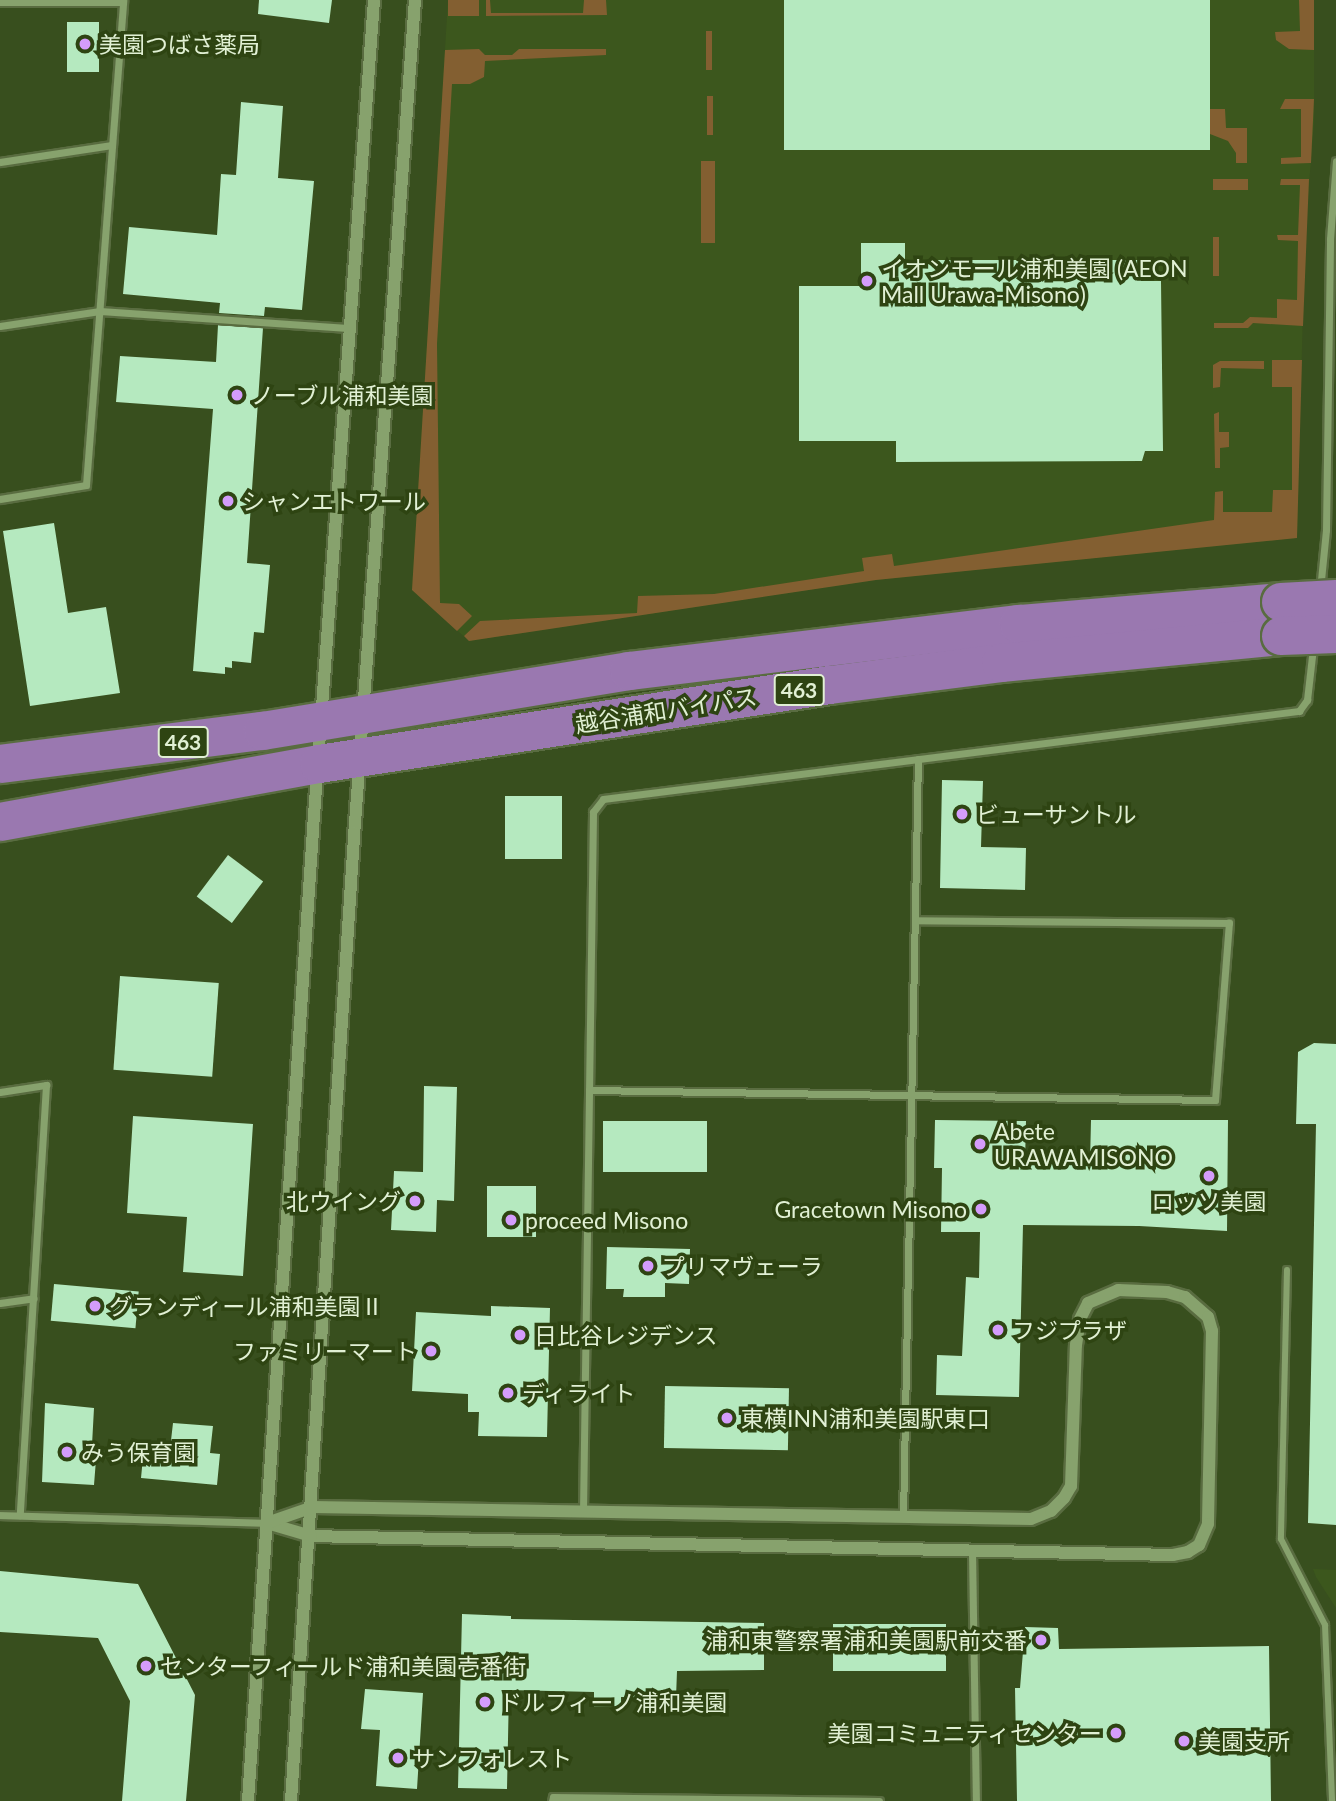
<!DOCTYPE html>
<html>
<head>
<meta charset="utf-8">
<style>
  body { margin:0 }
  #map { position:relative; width:1336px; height:1801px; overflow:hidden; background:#384f1e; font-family:Lato,"Noto Sans JP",sans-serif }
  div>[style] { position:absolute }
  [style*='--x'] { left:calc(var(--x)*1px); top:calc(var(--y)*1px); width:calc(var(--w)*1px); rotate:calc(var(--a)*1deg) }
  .built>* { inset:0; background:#3c571d }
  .green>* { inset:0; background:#835f31; transform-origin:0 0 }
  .building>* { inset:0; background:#b5e9bf; transform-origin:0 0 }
  .roads { filter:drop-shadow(2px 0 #596c40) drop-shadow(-2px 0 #596c40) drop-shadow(0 2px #596c40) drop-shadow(0 -2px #596c40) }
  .pedestrian>* { height:6px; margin:-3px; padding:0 3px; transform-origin:3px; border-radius:3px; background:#87a26d }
  .minor>* { height:7px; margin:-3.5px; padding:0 3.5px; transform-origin:3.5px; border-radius:3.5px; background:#87a26d }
  .tertiary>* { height:12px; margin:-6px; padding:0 6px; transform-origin:6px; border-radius:6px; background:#87a26d }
  .trunk>* { height:38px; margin:-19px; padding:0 19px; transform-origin:19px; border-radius:19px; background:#9a78b0 }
  .bridges { filter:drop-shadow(2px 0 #596c40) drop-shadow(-2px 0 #596c40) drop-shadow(0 2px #596c40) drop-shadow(0 -2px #596c40) }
  .trunk-bridge>* { height:38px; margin:-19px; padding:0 19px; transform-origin:19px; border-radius:19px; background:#9a78b0 }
  .dots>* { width:19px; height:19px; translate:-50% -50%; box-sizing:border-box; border:4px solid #2e4412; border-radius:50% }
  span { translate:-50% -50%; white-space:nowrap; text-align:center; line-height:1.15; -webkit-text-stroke:7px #2e4412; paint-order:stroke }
  .shield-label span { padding:2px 5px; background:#2e4412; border:2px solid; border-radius:5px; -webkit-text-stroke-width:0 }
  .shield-label { font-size:21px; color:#e1f0d4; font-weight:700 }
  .poi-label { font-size:23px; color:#e1f0d4 }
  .left { translate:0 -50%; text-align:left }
  .right { translate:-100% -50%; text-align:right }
  .street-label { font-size:23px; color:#e1f0d4 }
</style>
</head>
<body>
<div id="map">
  <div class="built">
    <div style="clip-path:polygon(448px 0,1314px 0,1314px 122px,1305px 235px,1297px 538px,876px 580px,469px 641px,412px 590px)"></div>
    <div style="clip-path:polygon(1313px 1569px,1336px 1570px,1336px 1608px,1316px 1577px)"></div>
  </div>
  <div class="green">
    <div style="left:448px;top:0;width:31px;height:16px"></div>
    <div style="clip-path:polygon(486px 0,490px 0,491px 13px,583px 13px,584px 0,606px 0,607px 15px,486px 16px)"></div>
    <div style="clip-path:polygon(1299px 0,1314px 0,1314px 50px,1289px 49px,1276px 40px,1275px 32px,1300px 31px)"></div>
    <div style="left:706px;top:31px;width:6px;height:39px"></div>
    <div style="clip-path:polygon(479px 49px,485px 55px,512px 55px,519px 49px,606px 49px,606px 55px,485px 61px,484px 77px,470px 84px,452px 84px,437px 344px,440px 603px,459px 604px,472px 616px,457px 631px,412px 590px,445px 50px)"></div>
    <div style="left:707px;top:96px;width:6px;height:39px"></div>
    <div style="clip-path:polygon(1285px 99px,1314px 99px,1311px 163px,1281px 164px,1281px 158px,1301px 157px,1301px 109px,1280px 109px)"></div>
    <div style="clip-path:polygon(1210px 109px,1225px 109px,1226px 128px,1247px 128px,1247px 163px,1236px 163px,1236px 153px,1228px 141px,1210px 134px)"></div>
    <div style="left:701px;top:161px;width:14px;height:82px"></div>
    <div style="left:1248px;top:179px;width:11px;height:35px;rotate:90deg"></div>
    <div style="clip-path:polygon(1281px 179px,1309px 179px,1303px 326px,1253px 323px,1248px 328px,1214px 328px,1214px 323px,1243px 323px,1250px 317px,1277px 318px,1277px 299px,1297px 300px,1298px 241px,1278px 240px,1277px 235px,1298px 235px,1300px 185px,1280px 185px)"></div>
    <div style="left:1213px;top:237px;width:6px;height:39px"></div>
    <div style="clip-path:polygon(1272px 360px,1302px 360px,1297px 538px,876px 580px,469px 641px,464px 636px,480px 621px,637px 613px,638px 596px,714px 594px,864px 571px,862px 558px,892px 554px,894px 566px,1214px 520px,1215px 492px,1223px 491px,1223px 512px,1272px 512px,1273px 490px,1292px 490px,1292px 387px,1272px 387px)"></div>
    <div style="clip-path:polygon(1220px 361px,1264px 361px,1264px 369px,1221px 368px,1220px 387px,1213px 388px,1213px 365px)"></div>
    <div style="clip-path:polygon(1219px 412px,1219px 432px,1229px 432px,1229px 447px,1220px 448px,1220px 468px,1215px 468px,1214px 414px)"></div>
  </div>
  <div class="building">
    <div style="clip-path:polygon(259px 0,332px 0,329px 23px,258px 14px)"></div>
    <div style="left:784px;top:0;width:426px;height:150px"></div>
    <div style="left:67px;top:22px;width:32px;height:50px"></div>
    <div style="clip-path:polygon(241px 102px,283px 106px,278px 178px,314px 181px,302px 310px,265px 307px,264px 316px,219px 313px,220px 303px,123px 294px,129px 227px,217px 235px,221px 174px,236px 175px)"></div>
    <div style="clip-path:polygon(861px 243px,905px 243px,905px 260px,1141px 260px,1141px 281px,1161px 281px,1163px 451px,1145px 451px,1142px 461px,896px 462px,896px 441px,799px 441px,799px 286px,861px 286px)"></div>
    <div style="clip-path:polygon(218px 325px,263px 328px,247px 563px,270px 565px,264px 633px,254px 632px,251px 663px,232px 661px,232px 668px,225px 667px,225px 674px,193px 671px,213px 409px,116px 402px,120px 356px,216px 362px)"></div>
    <div style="clip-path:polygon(54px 523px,68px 613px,106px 607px,120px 693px,30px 706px,3px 531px)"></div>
    <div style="clip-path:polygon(942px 780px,983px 781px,981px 847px,1026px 848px,1025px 890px,940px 888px)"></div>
    <div style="left:505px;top:796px;width:57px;height:63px"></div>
    <div style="left:228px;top:855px;width:44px;height:52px;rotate:37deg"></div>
    <div style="left:120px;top:976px;width:99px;height:94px;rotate:4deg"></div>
    <div style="clip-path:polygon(1314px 1043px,1336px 1044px,1336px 1525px,1308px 1523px,1316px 1124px,1296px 1124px,1298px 1052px)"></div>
    <div style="clip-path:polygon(424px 1086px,457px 1087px,454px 1201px,437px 1200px,436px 1232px,391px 1230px,394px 1171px,423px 1172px)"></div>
    <div style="clip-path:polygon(133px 1116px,253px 1124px,243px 1276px,183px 1272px,187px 1217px,127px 1213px)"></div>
    <div style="clip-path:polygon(935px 1120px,1026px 1121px,1025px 1162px,1090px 1163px,1091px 1120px,1228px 1120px,1227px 1231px,1139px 1226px,1023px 1225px,1019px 1397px,936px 1395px,937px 1355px,962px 1356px,966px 1277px,979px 1278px,980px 1232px,941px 1232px,942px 1168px,934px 1168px)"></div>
    <div style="left:603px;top:1121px;width:104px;height:51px"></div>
    <div style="left:487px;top:1186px;width:49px;height:51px"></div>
    <div style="clip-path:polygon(607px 1247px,690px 1249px,689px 1284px,665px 1283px,665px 1297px,623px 1297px,624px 1289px,606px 1289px)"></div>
    <div style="left:54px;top:1284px;width:85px;height:37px;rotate:5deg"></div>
    <div style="clip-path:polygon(491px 1306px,550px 1308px,547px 1437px,478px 1436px,479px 1412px,468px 1412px,468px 1394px,412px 1391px,416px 1312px,491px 1316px)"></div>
    <div style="left:665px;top:1386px;width:124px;height:62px;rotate:1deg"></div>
    <div style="clip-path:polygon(45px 1403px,94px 1408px,92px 1445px,97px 1447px,94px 1485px,42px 1482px)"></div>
    <div style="clip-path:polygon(173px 1423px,213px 1426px,210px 1453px,220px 1454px,217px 1485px,141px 1478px,144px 1447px,170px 1449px)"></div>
    <div style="clip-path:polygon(0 1571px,138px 1584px,195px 1695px,186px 1801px,122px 1801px,130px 1701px,98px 1638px,0 1632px)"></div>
    <div style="clip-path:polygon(462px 1614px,511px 1616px,511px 1619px,764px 1623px,764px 1670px,677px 1671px,676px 1698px,621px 1697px,621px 1706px,594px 1707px,594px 1692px,509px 1690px,507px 1789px,458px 1788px)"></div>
    <div style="left:833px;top:1624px;width:113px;height:47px"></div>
    <div style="clip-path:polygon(1025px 1627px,1058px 1628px,1059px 1649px,1269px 1646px,1271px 1801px,1017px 1801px,1015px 1688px,1020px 1688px)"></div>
    <div style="clip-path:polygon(365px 1689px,423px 1693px,417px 1789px,376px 1786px,380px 1730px,361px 1729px)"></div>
  </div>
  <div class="roads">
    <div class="pedestrian">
      <div style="--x:1287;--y:1270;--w:269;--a:91.3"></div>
      <div style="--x:1281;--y:1539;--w:97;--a:62.9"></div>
      <div style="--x:1325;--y:1625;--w:176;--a:87.7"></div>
    </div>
    <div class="minor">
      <div style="--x:0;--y:2;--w:123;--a:0"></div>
      <div style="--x:0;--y:162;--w:113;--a:-8.6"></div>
      <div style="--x:0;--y:326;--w:101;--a:-8.5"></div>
      <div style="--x:100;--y:311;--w:252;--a:3.9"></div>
      <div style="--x:0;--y:499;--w:87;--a:-9.2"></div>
      <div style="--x:86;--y:485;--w:486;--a:-85.6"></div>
      <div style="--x:1320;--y:590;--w:60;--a:-84.3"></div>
      <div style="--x:1326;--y:530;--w:291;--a:-89.2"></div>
      <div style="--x:1330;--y:239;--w:78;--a:-85.6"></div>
      <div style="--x:589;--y:1090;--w:626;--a:0.92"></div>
      <div style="--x:1215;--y:1100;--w:178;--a:-85.5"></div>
      <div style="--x:1229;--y:923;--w:314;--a:-179.5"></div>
      <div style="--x:0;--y:1092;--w:47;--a:-8.7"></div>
      <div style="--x:46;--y:1085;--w:431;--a:93.5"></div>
      <div style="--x:0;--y:1303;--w:34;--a:-8"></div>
      <div style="--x:583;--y:1512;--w:700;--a:-89.18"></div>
      <div style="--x:593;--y:812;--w:16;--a:-52"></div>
      <div style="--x:603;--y:799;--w:702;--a:-7.21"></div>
      <div style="--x:1299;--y:711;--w:14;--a:-54"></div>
      <div style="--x:1307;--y:700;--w:53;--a:-83.5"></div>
      <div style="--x:0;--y:1515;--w:267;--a:1.7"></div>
      <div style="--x:903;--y:1517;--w:758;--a:-88.87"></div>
      <div style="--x:972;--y:1551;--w:250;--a:89.1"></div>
      <div style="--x:552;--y:1801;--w:4;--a:-76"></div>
      <div style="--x:553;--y:1797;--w:326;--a:0.7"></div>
    </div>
    <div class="tertiary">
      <div style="--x:1118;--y:1290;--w:49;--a:2.3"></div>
      <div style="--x:1167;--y:1292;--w:19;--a:16"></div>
      <div style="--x:1185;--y:1297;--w:30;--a:41"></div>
      <div style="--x:1208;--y:1317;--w:15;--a:74"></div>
      <div style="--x:1212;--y:1331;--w:193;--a:91.2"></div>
      <div style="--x:1208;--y:1524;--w:23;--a:113"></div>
      <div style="--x:1199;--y:1545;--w:13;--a:148"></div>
      <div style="--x:1188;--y:1552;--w:15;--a:169"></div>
      <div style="--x:1173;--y:1555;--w:862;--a:-178.74"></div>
      <div style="--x:311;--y:1536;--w:46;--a:-163.5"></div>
      <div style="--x:267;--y:1523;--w:49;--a:-19.2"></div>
      <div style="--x:313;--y:1507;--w:718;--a:0.96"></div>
      <div style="--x:1031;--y:1519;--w:22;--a:-22"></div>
      <div style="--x:1051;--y:1511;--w:18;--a:-45"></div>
      <div style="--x:1064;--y:1498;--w:14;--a:-60"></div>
      <div style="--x:1071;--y:1486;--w:141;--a:-88"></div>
      <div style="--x:1076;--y:1345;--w:26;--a:-81"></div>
      <div style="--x:1080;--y:1319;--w:18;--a:-63"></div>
      <div style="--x:1088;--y:1303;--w:33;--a:-23"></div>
      <div style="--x:248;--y:1801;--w:974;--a:-86.17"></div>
      <div style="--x:313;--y:829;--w:831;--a:-85.79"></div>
      <div style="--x:291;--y:1801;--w:980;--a:-86.26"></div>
      <div style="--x:355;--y:823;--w:825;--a:-85.83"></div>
    </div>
    <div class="trunk">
      <div style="--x:0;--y:764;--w:265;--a:-7.2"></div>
      <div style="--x:263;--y:731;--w:371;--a:-9.3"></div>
      <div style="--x:629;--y:671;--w:393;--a:-6.9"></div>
      <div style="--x:1019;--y:624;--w:263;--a:-4.8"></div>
      <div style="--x:0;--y:822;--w:324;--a:-10.3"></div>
      <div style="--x:319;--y:764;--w:517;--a:-8.79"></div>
      <div style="--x:830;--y:685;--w:172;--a:-7.3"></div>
      <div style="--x:1001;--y:663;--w:281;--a:-5.5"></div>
    </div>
  </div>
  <div class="bridges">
    <div class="trunk-bridge">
      <div style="--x:1281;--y:602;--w:55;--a:-3.1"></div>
      <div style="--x:1281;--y:636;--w:55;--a:-2.1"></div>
    </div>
  </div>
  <div class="dots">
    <div style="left:85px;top:44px;background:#d49cfb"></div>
    <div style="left:867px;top:281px;background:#d49cfb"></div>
    <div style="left:237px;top:395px;background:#d49cfb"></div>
    <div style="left:228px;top:501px;background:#d49cfb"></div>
    <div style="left:962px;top:814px;background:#d49cfb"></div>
    <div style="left:980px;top:1144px;background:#d49cfb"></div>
    <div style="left:1209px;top:1176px;background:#d49cfb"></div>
    <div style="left:415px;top:1201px;background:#d49cfb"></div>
    <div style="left:981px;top:1209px;background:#d49cfb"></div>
    <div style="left:511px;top:1220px;background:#d49cfb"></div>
    <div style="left:648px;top:1266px;background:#d49cfb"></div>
    <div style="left:95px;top:1306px;background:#d49cfb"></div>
    <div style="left:998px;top:1330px;background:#d49cfb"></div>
    <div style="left:520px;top:1335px;background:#d49cfb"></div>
    <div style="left:431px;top:1351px;background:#d49cfb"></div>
    <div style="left:508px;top:1393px;background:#d49cfb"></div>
    <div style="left:727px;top:1418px;background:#d49cfb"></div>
    <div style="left:67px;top:1452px;background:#d49cfb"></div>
    <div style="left:1041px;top:1640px;background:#d49cfb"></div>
    <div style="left:146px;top:1666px;background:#d49cfb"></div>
    <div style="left:485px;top:1702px;background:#d49cfb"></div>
    <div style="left:1116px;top:1733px;background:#d49cfb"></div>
    <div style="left:1184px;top:1741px;background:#d49cfb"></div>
    <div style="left:398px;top:1758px;background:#d49cfb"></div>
  </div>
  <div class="shield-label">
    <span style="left:799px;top:690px">463</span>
    <span style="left:183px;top:742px">463</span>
  </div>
  <div class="poi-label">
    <span class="left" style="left:99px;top:44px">美園つばさ薬局</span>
    <span class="left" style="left:881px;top:281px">イオンモール浦和美園 (AEON<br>Mall Urawa-Misono)</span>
    <span class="left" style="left:251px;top:395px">ノーブル浦和美園</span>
    <span class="left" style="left:242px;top:501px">シャンエトワール</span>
    <span class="left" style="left:976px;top:814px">ビューサントル</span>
    <span class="left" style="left:994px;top:1144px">Abete<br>URAWAMISONO</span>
    <span class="right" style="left:401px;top:1201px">北ウイング</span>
    <span style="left:1209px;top:1201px">ロッソ美園</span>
    <span class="right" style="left:967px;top:1209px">Gracetown Misono</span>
    <span class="left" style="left:525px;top:1220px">proceed Misono</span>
    <span class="left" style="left:662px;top:1266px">プリマヴェーラ</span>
    <span class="left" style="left:109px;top:1306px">グランディール浦和美園Ⅱ</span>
    <span class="left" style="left:1012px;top:1330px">フジプラザ</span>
    <span class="left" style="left:534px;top:1335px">日比谷レジデンス</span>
    <span class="right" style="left:417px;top:1351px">ファミリーマート</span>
    <span class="left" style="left:522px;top:1393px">ディライト</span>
    <span class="left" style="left:741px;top:1418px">東横INN浦和美園駅東口</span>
    <span class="left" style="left:81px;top:1452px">みう保育園</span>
    <span class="right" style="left:1027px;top:1640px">浦和東警察署浦和美園駅前交番</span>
    <span class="left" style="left:160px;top:1666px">センターフィールド浦和美園壱番街</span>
    <span class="left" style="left:499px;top:1702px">ドルフィーノ浦和美園</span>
    <span class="right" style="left:1102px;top:1733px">美園コミュニティセンター</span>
    <span class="left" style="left:1198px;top:1741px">美園支所</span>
    <span class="left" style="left:412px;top:1758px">サンフォレスト</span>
  </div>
  <div class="street-label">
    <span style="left:666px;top:710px;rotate:-9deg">越谷浦和バイパス</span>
  </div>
</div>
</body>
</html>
